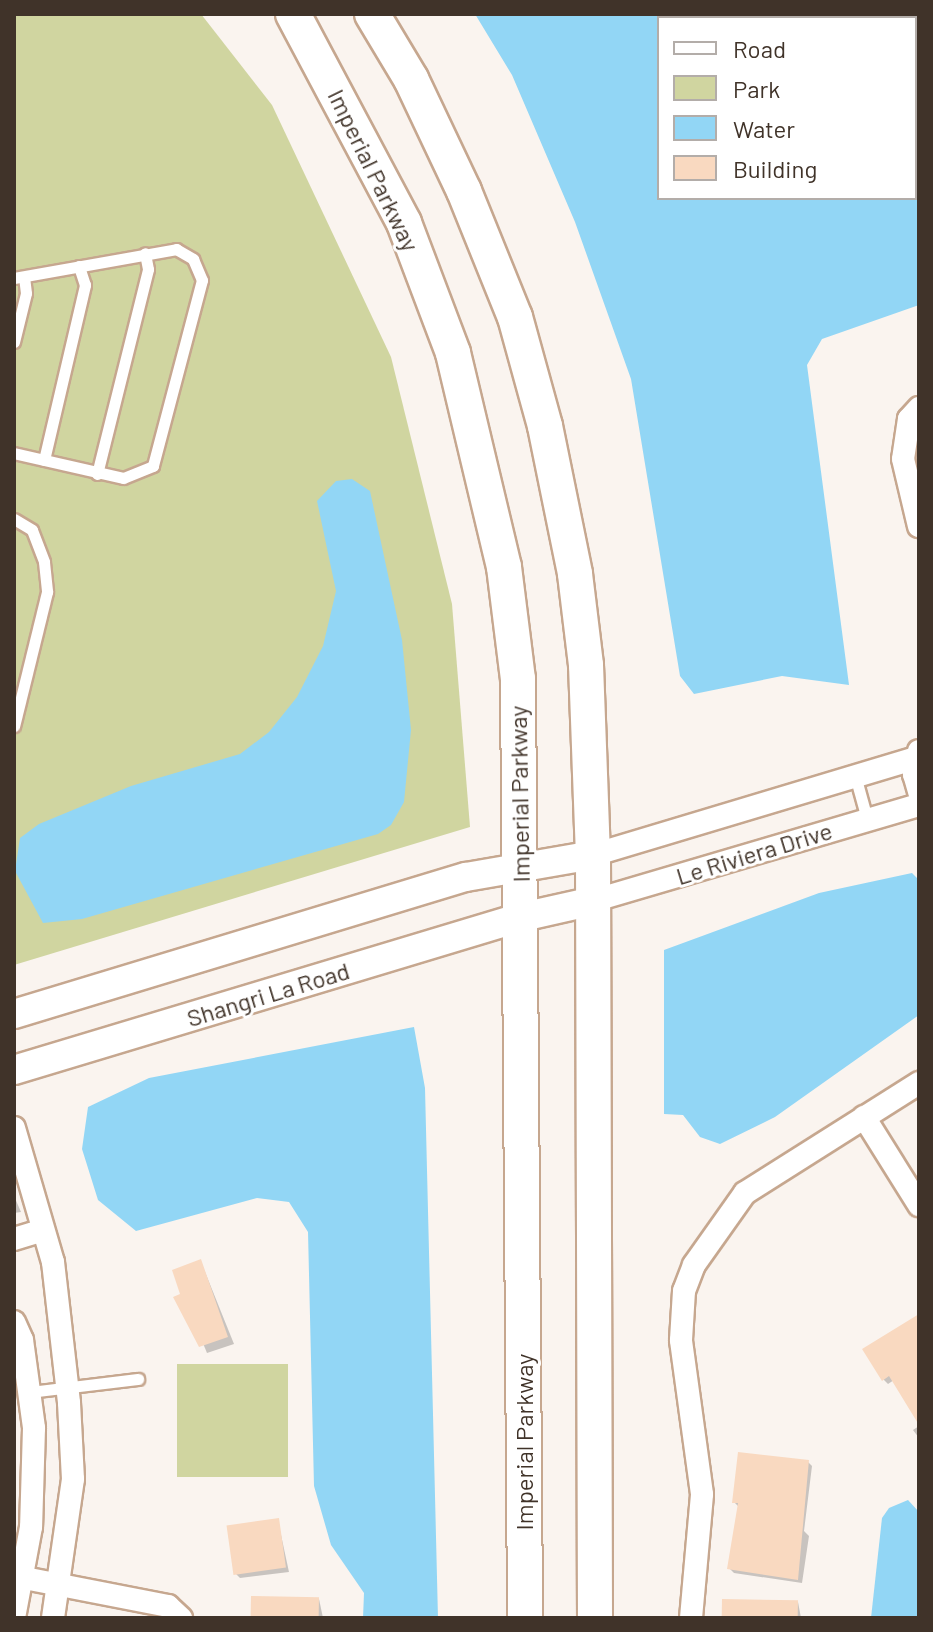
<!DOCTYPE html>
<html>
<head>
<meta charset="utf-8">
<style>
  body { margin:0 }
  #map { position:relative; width:933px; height:1632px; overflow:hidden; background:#faf4ef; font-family:Barlow,sans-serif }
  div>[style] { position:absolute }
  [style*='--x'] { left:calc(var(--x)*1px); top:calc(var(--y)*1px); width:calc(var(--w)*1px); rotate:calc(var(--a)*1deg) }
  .green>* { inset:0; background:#d0d5a0; transform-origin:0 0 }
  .water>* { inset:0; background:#92d6f5 }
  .shadow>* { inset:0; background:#0003 }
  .building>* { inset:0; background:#f9d9c0; transform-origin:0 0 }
  .roads { filter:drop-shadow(2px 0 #c6a78f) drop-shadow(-2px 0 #c6a78f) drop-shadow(0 2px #c6a78f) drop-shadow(0 -2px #c6a78f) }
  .service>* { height:11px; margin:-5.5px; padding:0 5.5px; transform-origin:5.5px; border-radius:5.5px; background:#fff }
  .minor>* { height:22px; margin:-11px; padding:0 11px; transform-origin:11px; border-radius:11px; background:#fff }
  .tertiary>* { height:28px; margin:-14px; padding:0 14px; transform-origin:14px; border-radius:14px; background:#fff }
  .primary>* { height:34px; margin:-17px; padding:0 17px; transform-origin:17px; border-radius:17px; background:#fff }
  span { translate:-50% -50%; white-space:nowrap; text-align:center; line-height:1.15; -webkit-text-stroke:6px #fff; paint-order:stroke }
  .street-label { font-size:24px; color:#403329 }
  .frame { position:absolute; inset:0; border:16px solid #403329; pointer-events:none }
  .legend { position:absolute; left:657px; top:16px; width:260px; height:184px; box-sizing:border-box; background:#fff; border:2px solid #b3ada9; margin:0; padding:10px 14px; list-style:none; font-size:24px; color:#403329 }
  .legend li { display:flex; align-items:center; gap:16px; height:40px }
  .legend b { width:40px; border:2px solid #b3ada9 }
</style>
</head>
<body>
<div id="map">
  <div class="green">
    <div style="clip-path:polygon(14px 14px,201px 14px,272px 105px,391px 357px,452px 604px,470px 827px,14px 965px)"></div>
    <div style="left:177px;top:1364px;width:111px;height:113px"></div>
  </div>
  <div class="water">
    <div style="clip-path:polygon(evenodd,475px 14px,919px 14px,919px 305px,822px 339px,807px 365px,849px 685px,782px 676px,694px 694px,680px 676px,631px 379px,575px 222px,512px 75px,475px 14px,659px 18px,915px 18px,915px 198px,659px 198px,659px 18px)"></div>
    <div style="clip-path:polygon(352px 479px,370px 491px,402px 640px,411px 730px,404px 802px,391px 825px,378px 834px,82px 919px,43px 923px,15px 871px,20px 838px,39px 824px,131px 786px,240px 754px,269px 732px,297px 697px,323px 646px,336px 591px,317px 501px,336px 481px)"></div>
    <div style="clip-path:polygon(912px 873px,919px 880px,919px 1015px,775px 1117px,720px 1144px,700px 1137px,683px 1115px,664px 1114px,664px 950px,819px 893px)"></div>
    <div style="clip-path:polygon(414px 1027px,425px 1088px,438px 1618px,363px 1618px,364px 1593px,331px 1545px,314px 1486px,308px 1232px,289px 1202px,257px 1198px,136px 1231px,98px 1200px,82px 1149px,88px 1107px,149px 1078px)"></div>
    <div style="clip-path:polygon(908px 1500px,919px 1512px,919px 1618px,871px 1618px,882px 1518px,889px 1508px)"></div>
  </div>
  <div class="shadow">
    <div style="clip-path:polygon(14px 1196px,21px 1212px,14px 1213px)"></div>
    <div style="clip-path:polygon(201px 1262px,234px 1344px,207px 1353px,183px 1295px)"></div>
    <div style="clip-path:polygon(919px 1320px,919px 1421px,894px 1380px,888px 1384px,884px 1380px,865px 1350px)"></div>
    <div style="clip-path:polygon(919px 1426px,919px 1438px,913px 1430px)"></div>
    <div style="clip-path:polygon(808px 1462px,812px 1466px,804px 1531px,809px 1536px,802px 1583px,734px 1573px,730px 1569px,739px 1507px,734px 1502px)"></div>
    <div style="clip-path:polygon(278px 1521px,289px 1572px,240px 1578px,236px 1574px)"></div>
    <div style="clip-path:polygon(319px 1599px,323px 1618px,252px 1618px)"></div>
    <div style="clip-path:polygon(798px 1602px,801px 1618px,723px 1618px)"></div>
  </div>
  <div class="building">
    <div style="clip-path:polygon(201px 1259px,228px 1337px,199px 1347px,173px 1297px,180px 1294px,172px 1270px)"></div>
    <div style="clip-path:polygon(919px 1314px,919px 1425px,889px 1376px,882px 1381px,862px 1349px)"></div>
    <div style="clip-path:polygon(738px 1452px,809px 1460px,798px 1580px,727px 1569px,738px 1503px,732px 1503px)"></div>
    <div style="left:279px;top:1518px;width:50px;height:53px;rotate:82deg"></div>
    <div style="left:251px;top:1596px;width:68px;height:22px;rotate:1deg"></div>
    <div style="left:722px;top:1599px;width:76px;height:19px;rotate:1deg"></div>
  </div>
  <div class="roads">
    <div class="service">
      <div style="--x:14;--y:278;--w:165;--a:-10.1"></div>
      <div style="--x:176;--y:249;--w:20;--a:30"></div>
      <div style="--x:193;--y:259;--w:23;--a:67"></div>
      <div style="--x:202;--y:280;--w:192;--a:104.8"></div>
      <div style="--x:153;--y:466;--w:32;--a:158"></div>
      <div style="--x:123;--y:478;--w:112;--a:-167.1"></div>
      <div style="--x:14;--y:342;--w:50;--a:-76.2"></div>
      <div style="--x:26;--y:293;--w:16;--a:-97"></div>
      <div style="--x:44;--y:460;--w:180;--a:-76.8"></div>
      <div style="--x:85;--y:285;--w:20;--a:-108"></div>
      <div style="--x:97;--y:474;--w:211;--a:-76"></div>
      <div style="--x:148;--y:269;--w:16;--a:-101"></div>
      <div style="--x:14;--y:519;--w:21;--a:31"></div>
      <div style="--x:32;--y:530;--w:34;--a:69"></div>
      <div style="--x:44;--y:562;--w:30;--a:84"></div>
      <div style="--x:47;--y:592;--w:138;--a:103.8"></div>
      <div style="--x:856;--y:779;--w:41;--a:74.6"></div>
      <div style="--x:30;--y:1392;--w:109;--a:-6.9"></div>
    </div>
    <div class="minor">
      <div style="--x:919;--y:408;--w:15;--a:132"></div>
      <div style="--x:909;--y:419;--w:40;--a:98.5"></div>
      <div style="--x:903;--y:459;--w:69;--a:76.6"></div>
      <div style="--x:919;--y:751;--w:24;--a:102"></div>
      <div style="--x:914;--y:774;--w:19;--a:74"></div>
      <div style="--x:593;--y:855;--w:337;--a:-16.7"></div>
      <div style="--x:589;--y:902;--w:344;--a:-16.4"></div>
      <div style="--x:864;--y:1117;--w:104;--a:58"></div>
      <div style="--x:14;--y:1128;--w:140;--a:73.8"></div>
      <div style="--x:53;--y:1262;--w:142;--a:83.5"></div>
      <div style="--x:69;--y:1403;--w:76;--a:87"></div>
      <div style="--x:73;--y:1479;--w:140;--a:98.2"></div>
      <div style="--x:14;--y:1239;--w:30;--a:-17"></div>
      <div style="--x:14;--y:1322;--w:20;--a:66"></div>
      <div style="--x:22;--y:1340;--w:89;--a:82.2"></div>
      <div style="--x:34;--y:1428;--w:99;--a:91.7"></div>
      <div style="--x:31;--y:1527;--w:93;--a:100.6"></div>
      <div style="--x:14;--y:1576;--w:157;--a:11"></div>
      <div style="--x:168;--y:1606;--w:18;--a:43"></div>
      <div style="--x:691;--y:1618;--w:124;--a:-84.9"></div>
      <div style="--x:702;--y:1494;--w:155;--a:-97.8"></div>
      <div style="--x:681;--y:1340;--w:49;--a:-86.5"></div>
      <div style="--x:684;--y:1291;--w:28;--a:-69"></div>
      <div style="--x:694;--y:1265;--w:88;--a:-54.7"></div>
      <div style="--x:745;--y:1193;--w:206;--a:-32.3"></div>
    </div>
    <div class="tertiary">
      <div style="--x:14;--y:1014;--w:472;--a:-16.9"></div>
      <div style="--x:466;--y:877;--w:129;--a:-9.8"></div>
      <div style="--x:14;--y:1070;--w:531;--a:-16.76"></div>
      <div style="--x:522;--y:917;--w:69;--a:-12.6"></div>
    </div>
    <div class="primary">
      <div style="--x:293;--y:14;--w:237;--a:62"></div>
      <div style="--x:404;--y:223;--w:139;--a:69.3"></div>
      <div style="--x:453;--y:353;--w:220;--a:76.6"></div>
      <div style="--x:504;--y:567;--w:113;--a:82.9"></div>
      <div style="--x:518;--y:679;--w:939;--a:89.57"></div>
      <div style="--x:372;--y:14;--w:76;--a:59"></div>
      <div style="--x:411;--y:79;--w:124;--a:64.7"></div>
      <div style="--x:464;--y:191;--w:136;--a:68"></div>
      <div style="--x:515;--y:317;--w:113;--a:74.6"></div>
      <div style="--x:545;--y:426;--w:151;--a:78.5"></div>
      <div style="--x:575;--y:574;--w:92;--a:83.1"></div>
      <div style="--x:586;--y:665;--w:190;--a:87.9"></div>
      <div style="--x:593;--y:855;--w:763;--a:89.85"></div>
    </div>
  </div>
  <div class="street-label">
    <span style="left:374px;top:170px;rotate:64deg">Imperial Parkway</span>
    <span style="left:519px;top:794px;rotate:-91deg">Imperial Parkway</span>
    <span style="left:754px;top:853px;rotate:-17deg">Le Riviera Drive</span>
    <span style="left:268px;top:994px;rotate:-17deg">Shangri La Road</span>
    <span style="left:524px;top:1442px;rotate:-90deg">Imperial Parkway</span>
  </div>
  <div class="frame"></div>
  <ul class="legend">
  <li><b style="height:10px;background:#fff"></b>Road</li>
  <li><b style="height:22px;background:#d0d5a0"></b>Park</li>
  <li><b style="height:22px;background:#92d6f5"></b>Water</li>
  <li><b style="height:22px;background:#f9d9c0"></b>Building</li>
  </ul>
</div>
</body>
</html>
